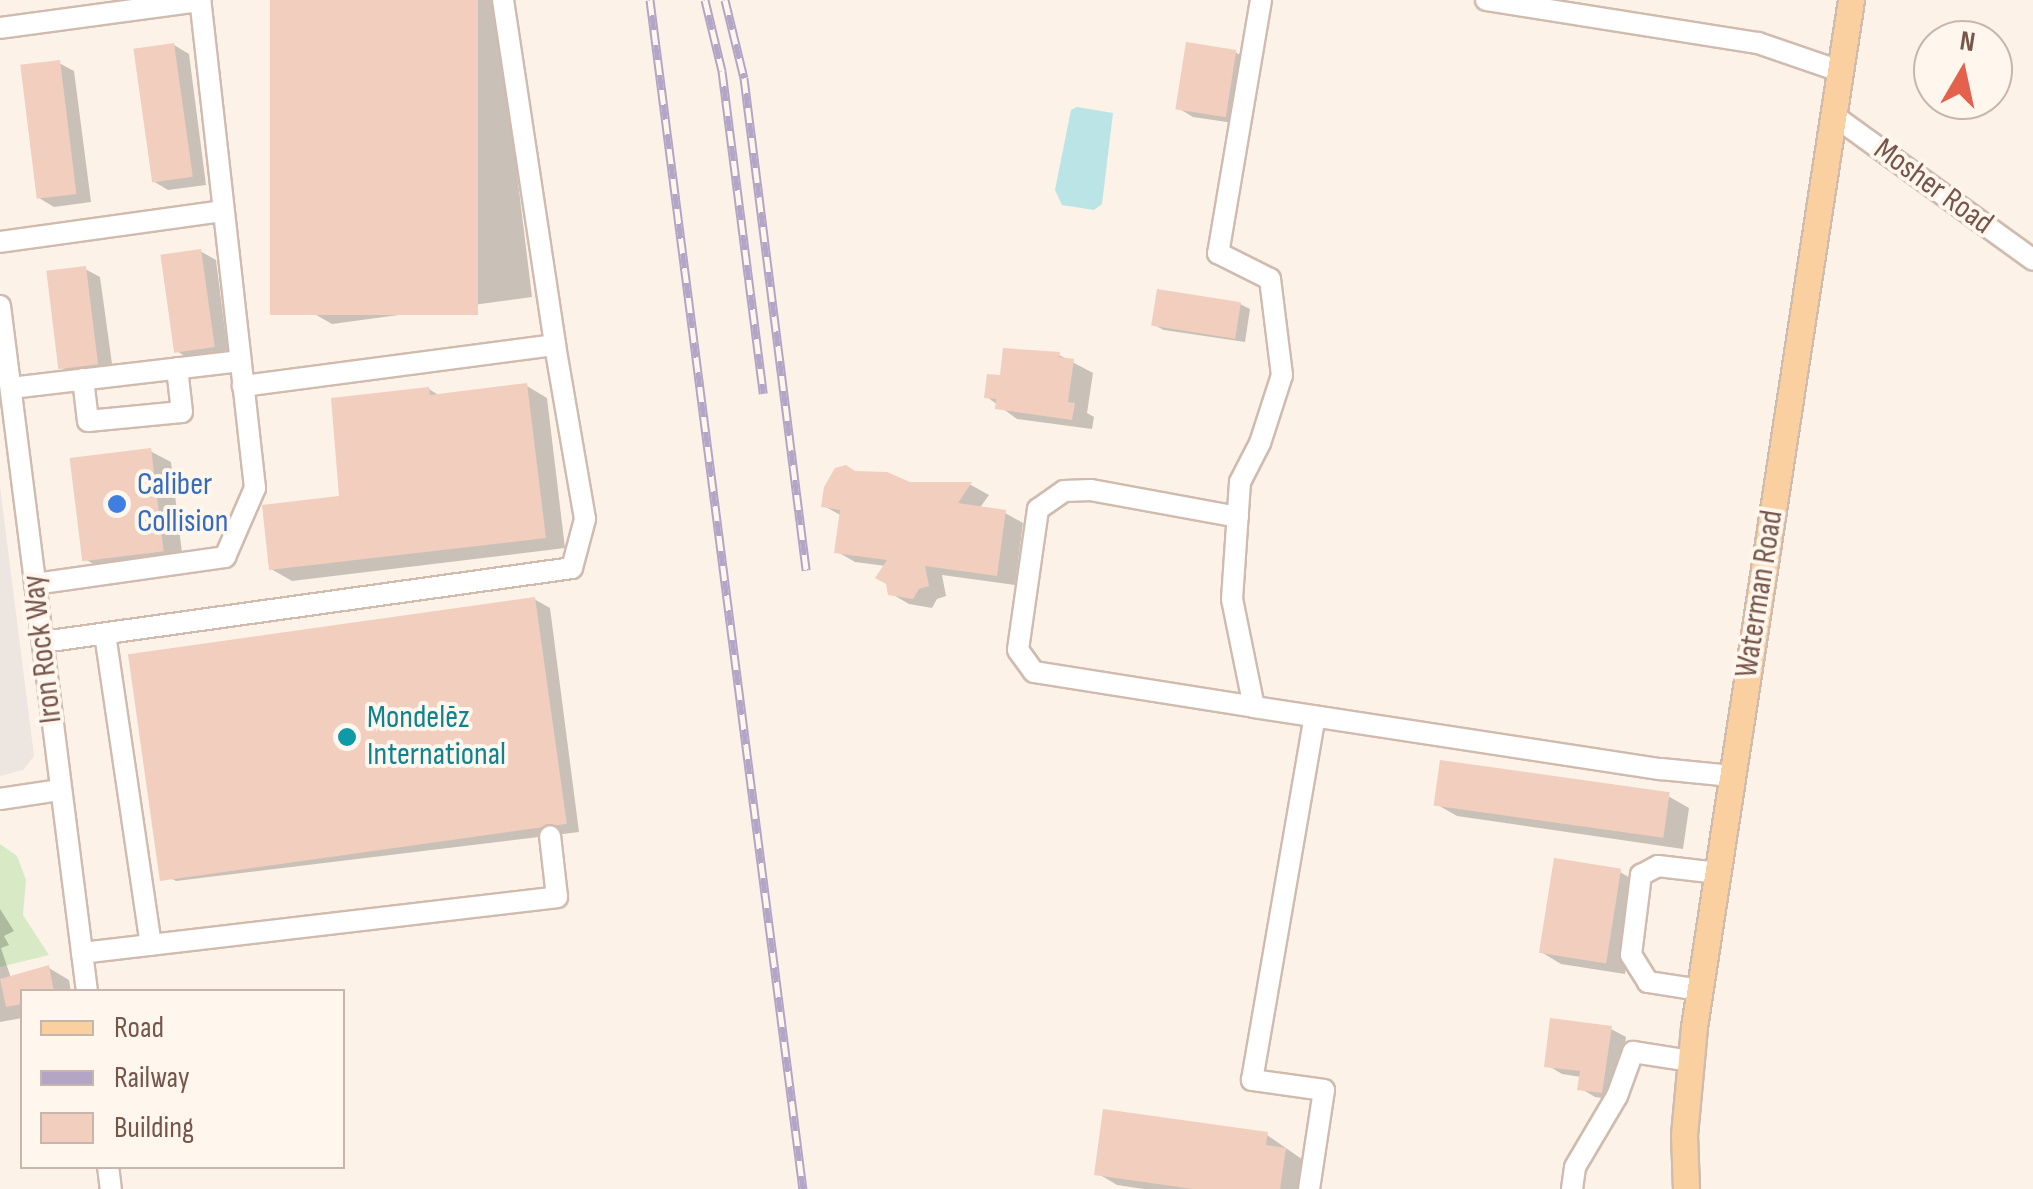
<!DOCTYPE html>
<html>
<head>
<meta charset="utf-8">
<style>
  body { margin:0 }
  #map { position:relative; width:2033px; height:1189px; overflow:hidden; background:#fcf2e7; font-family:"Sofia Sans Condensed",sans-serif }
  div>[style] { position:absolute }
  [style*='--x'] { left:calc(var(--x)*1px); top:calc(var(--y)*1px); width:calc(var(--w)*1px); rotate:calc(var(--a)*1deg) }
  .industrial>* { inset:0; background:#ece5e0 }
  .green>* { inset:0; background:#d7eac5 }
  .water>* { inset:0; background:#bbe4e6 }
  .shadow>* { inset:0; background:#0003 }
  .building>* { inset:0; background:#f1cebe; transform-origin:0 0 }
  .roads { filter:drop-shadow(2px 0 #d0bbaf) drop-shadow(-2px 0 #d0bbaf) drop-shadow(0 2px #d0bbaf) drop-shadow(0 -2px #d0bbaf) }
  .minor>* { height:20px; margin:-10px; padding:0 10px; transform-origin:10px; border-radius:10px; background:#fff }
  .major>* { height:25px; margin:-12.5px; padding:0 12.5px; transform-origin:12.5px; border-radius:12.5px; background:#fad0a0 }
  .rail>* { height:9px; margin-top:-4.5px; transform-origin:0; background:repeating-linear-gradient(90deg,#fff6ed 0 15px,#b3a5c6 0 30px); box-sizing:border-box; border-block:2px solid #b3a5c6 }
  .dots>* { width:28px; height:28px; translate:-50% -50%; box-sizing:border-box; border:5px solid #fff6ed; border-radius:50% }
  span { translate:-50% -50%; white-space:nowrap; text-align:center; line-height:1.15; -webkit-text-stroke:8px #fff6ed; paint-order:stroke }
  .street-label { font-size:32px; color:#76564b }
  .shop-label { font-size:32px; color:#366cbe }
  .left { translate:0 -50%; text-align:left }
  .culture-label { font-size:32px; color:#0d838f }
  .legend { position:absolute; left:20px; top:989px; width:325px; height:180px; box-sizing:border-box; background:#fff6ed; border:2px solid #c8b6ac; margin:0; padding:12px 18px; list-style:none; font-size:30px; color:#76564b }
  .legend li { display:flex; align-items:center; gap:20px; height:50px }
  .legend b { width:50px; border:2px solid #c8b6ac }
  .north { position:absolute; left:1913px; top:20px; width:100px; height:100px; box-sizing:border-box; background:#fff6ed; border:2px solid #c8b6ac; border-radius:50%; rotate:9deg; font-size:28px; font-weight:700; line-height:40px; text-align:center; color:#76564b }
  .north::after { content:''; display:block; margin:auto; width:35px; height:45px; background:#e4614d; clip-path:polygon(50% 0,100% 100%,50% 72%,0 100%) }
</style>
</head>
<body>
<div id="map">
  <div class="industrial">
    <div style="clip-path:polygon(0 487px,34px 756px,23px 770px,0 776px)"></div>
  </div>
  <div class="green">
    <div style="clip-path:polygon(0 844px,17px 856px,26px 880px,23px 915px,49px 955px,0 967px)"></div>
  </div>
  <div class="water">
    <div style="clip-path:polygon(1077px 107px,1113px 113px,1102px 204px,1094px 210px,1062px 205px,1055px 190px,1071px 110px)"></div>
  </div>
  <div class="shadow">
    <div style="clip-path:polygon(272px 0,496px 0,532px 297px,332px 324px,311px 312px)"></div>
    <div style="clip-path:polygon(174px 45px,189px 54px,206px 185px,168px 190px,153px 181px)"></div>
    <div style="clip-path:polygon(1235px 52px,1250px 61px,1240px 124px,1193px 117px,1178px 108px)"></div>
    <div style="clip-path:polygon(59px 63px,74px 71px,91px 202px,54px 207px,39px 198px)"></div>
    <div style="clip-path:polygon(200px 251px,216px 260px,228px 354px,190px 359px,175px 350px)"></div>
    <div style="clip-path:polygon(85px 269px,100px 277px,113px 371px,76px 376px,61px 367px)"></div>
    <div style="clip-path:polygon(1240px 304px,1250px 309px,1245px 342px,1164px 330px,1154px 325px)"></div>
    <div style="clip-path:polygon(1059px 355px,1093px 373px,1087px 413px,1094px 417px,1092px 429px,1017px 419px,987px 397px,1002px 378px)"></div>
    <div style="clip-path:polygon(527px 386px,547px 398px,565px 548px,292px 581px,271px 569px,342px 499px,429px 389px,440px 396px)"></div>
    <div style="clip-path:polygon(150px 451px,171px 462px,183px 561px,105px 571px,85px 559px)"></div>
    <div style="clip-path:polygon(857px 474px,910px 484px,971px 485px,989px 495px,979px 509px,1005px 513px,1023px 523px,1015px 585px,942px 575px,946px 596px,937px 599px,932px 608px,909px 604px,890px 593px,886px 566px,855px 562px,836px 551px,842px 516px,824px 506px)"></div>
    <div style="clip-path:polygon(534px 599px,550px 608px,579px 832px,176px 881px,161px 873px)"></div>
    <div style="clip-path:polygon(1668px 796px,1689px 808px,1683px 849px,1457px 816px,1436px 804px)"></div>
    <div style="clip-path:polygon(1620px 872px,1640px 884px,1625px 974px,1561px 964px,1541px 952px)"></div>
    <div style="clip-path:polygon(0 909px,14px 931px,4px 936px,9px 945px,1px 948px,11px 978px,49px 968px,69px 980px,71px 992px,22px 992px,22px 1018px,0 1022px)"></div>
    <div style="clip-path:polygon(1611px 1029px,1626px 1037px,1617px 1100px,1595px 1097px,1580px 1088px,1581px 1077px,1562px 1074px,1547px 1065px)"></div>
    <div style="clip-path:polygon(1267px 1135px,1306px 1162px,1302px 1189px,1144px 1189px,1117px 1185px,1097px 1173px)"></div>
  </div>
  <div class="building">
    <div style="left:270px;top:0;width:208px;height:315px"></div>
    <div style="left:1186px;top:42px;width:51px;height:68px;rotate:9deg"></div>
    <div style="left:174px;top:43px;width:135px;height:41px;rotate:82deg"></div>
    <div style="left:60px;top:60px;width:135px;height:40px;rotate:83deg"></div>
    <div style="left:201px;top:249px;width:99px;height:41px;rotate:82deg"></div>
    <div style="left:86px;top:266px;width:99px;height:40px;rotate:83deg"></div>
    <div style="left:1157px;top:289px;width:85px;height:37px;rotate:9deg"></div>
    <div style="clip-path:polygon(1003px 348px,1060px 352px,1059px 357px,1074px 359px,1068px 402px,1075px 403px,1072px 420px,995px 409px,996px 399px,984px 398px,987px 374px,1000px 375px)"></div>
    <div style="clip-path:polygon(527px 383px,546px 538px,269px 570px,262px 505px,339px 496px,331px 398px,429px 387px,430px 395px)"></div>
    <div style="left:151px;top:448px;width:104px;height:82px;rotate:83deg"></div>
    <div style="clip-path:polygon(846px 465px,855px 471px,887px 472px,910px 482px,972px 482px,958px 503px,1006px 510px,997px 576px,925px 566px,929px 586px,919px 589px,913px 599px,888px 595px,886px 584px,875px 578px,887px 560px,834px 553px,840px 510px,821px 507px,824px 487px,835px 468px)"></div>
    <div style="left:535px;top:597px;width:229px;height:411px;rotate:82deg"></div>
    <div style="left:1440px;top:760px;width:232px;height:46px;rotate:8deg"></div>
    <div style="left:1554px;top:858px;width:68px;height:96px;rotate:9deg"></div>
    <div style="clip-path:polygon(49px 965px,54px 992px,22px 992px,22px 1004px,6px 1007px,0 979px)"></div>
    <div style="clip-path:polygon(1550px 1018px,1612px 1026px,1602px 1093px,1577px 1090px,1580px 1071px,1544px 1067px)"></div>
    <div style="clip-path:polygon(1103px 1109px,1268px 1132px,1266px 1145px,1286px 1148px,1280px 1189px,1193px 1189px,1094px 1175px)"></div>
  </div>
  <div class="roads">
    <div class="minor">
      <div style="--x:503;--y:0;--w:349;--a:81.4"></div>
      <div style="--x:1261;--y:0;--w:257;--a:99.6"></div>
      <div style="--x:1218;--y:253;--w:58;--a:26.6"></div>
      <div style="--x:1270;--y:279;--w:97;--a:82.9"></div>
      <div style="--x:1282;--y:375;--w:71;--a:107.9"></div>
      <div style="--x:1260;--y:443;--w:44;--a:117.1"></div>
      <div style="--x:1240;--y:482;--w:117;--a:93.9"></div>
      <div style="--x:1232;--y:599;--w:110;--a:78.5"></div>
      <div style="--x:1254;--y:707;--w:412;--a:8.7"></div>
      <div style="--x:1661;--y:769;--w:71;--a:5.6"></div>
      <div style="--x:1486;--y:0;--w:275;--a:9"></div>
      <div style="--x:1758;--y:43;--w:87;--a:18.9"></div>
      <div style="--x:0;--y:28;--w:202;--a:-7.7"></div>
      <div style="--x:1833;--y:115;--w:247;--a:35.9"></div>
      <div style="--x:0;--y:242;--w:225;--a:-7.9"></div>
      <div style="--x:0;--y:306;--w:691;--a:82.77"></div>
      <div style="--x:83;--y:379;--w:42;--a:83.2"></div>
      <div style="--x:88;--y:421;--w:94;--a:-5.5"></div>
      <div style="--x:182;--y:412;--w:44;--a:-96.5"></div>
      <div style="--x:11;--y:388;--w:231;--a:-6.7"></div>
      <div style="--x:1238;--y:517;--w:149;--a:-169.6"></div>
      <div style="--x:1091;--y:490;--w:27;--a:178"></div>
      <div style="--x:1064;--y:491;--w:32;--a:145"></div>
      <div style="--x:1038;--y:509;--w:142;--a:98.1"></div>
      <div style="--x:1018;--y:650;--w:27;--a:54"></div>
      <div style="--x:1034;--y:672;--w:223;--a:9"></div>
      <div style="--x:35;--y:584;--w:192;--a:-8.1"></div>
      <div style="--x:225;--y:557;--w:75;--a:-66.5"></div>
      <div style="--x:255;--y:488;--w:491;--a:-96.4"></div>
      <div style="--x:105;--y:634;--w:314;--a:81.6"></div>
      <div style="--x:43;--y:642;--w:534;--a:-7.96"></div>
      <div style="--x:572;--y:568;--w:51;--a:-75.1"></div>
      <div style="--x:585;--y:519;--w:177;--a:-99.8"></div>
      <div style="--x:555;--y:345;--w:315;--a:172.5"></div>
      <div style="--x:0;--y:799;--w:61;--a:-8.5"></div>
      <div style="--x:82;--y:953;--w:478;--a:-6.7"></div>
      <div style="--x:557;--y:897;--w:61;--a:-96.5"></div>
      <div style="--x:1700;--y:990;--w:53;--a:-171.3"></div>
      <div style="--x:1648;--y:982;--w:32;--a:-122"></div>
      <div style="--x:1631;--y:955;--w:81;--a:-82.9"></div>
      <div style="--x:1641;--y:875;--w:19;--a:-28"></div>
      <div style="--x:1658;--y:866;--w:60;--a:6.7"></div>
      <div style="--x:108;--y:1166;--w:23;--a:83"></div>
      <div style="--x:1309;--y:1189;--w:100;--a:-81.4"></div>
      <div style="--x:1324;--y:1090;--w:73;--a:-172.1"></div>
      <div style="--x:1252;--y:1080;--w:369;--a:-80.2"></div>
      <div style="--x:1572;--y:1189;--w:22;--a:-82"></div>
      <div style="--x:1575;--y:1167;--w:82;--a:-59.4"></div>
      <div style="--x:1617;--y:1096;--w:47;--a:-70"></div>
      <div style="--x:1633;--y:1052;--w:59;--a:8.8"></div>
    </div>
    <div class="major">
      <div style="--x:1686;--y:1189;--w:54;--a:-92.1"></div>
      <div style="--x:1684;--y:1135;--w:108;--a:-84.7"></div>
      <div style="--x:1694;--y:1027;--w:1039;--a:-81.31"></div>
    </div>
  </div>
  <div class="rail">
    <div style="--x:650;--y:0;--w:1199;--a:82.67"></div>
    <div style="--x:705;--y:0;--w:73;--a:76.5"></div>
    <div style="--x:722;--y:71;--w:325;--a:82.7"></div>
    <div style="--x:725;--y:0;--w:80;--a:76.3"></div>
    <div style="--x:744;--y:78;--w:496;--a:82.8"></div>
  </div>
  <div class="dots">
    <div style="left:117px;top:504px;background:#3f7fe0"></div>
    <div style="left:347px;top:737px;background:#0f9aa8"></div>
  </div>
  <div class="street-label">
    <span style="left:1933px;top:187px;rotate:36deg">Mosher Road</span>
    <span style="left:1760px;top:594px;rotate:-81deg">Waterman Road</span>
    <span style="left:43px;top:649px;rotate:-97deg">Iron Rock Way</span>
  </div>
  <div class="shop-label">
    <span class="left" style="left:137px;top:504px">Caliber<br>Collision</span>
  </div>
  <div class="culture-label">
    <span class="left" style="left:367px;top:737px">Mondelēz<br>International</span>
  </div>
  <ul class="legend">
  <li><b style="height:12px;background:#fad0a0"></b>Road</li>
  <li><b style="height:12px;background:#b3a5c6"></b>Railway</li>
  <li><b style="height:28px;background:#f1cebe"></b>Building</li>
  </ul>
  <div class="north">N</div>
</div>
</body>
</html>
